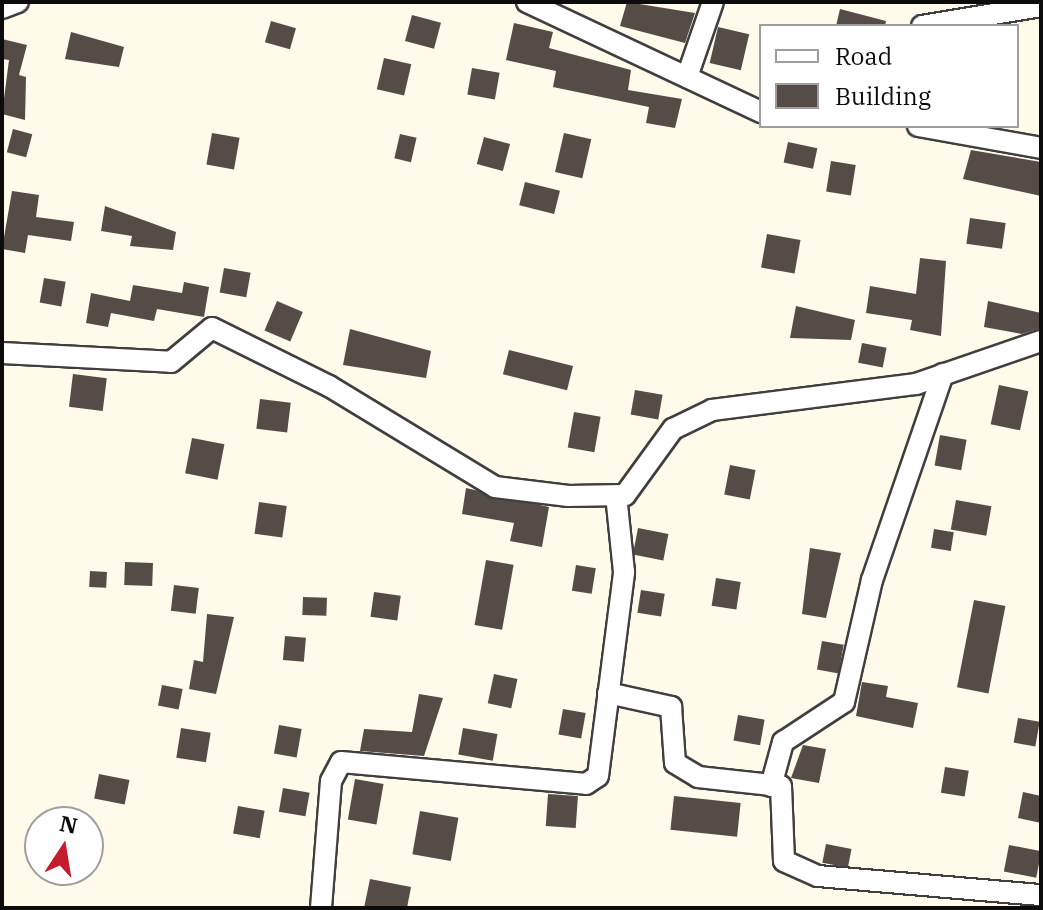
<!DOCTYPE html>
<html>
<head>
<meta charset="utf-8">
<style>
  body { margin:0 }
  #map { position:relative; width:1043px; height:910px; overflow:hidden; background:#fffaea; font-family:"IBM Plex Serif",serif }
  div>[style] { position:absolute }
  [style*='--x'] { left:calc(var(--x)*1px); top:calc(var(--y)*1px); width:calc(var(--w)*1px); rotate:calc(var(--a)*1deg) }
  .building>* { inset:0; background:#554c47; transform-origin:0 0 }
  .roads { filter:drop-shadow(2px 0 #3f3f3f) drop-shadow(-2px 0 #3f3f3f) drop-shadow(0 2px #3f3f3f) drop-shadow(0 -2px #3f3f3f) }
  .minor>* { height:20px; margin:-10px; padding:0 10px; transform-origin:10px; border-radius:10px; background:#fff }
  span { translate:-50% -50%; white-space:nowrap; text-align:center; line-height:1.15; -webkit-text-stroke:8px #fff; paint-order:stroke }
  .frame { position:absolute; inset:0; border:4px solid #0c0c0c; pointer-events:none }
  .legend { position:absolute; left:759px; top:24px; width:260px; height:104px; box-sizing:border-box; background:#fff; border:2px solid #9e9e9e; margin:0; padding:10px 14px; list-style:none; font-size:24px; color:#0c0c0c }
  .legend li { display:flex; align-items:center; gap:16px; height:40px }
  .legend b { width:40px; border:2px solid #9e9e9e }
  .north { position:absolute; left:24px; top:806px; width:80px; height:80px; box-sizing:border-box; background:#fff; border:2px solid #9e9e9e; border-radius:50%; rotate:12deg; font-size:22px; font-weight:700; line-height:32px; text-align:center; color:#0c0c0c }
  .north::after { content:''; display:block; margin:auto; width:28px; height:36px; background:#c41b2d; clip-path:polygon(50% 0,100% 100%,50% 72%,0 100%) }
</style>
</head>
<body>
<div id="map">
  <div class="building">
    <div style="clip-path:polygon(627px 2px,695px 13px,685px 43px,620px 26px)"></div>
    <div style="clip-path:polygon(840px 9px,886px 21px,885px 26px,836px 26px)"></div>
    <div style="left:412px;top:15px;width:30px;height:27px;rotate:15deg"></div>
    <div style="left:271px;top:21px;width:26px;height:22px;rotate:16deg"></div>
    <div style="clip-path:polygon(514px 23px,553px 32px,549px 48px,631px 70px,628px 90px,682px 99px,675px 128px,646px 123px,649px 107px,553px 87px,556px 71px,506px 60px)"></div>
    <div style="left:718px;top:27px;width:32px;height:37px;rotate:13deg"></div>
    <div style="clip-path:polygon(71px 32px,124px 47px,119px 67px,65px 59px)"></div>
    <div style="clip-path:polygon(2px 39px,27px 45px,19px 75px,26px 77px,25px 120px,2px 114px,9px 60px,2px 59px)"></div>
    <div style="left:384px;top:58px;width:28px;height:32px;rotate:13deg"></div>
    <div style="left:472px;top:68px;width:28px;height:27px;rotate:10deg"></div>
    <div style="left:13px;top:129px;width:20px;height:24px;rotate:15deg"></div>
    <div style="left:212px;top:133px;width:28px;height:32px;rotate:10deg"></div>
    <div style="left:564px;top:133px;width:28px;height:40px;rotate:13deg"></div>
    <div style="left:400px;top:134px;width:17px;height:25px;rotate:13deg"></div>
    <div style="left:484px;top:137px;width:27px;height:28px;rotate:15deg"></div>
    <div style="left:788px;top:142px;width:30px;height:21px;rotate:12deg"></div>
    <div style="clip-path:polygon(971px 150px,1041px 162px,1041px 196px,963px 179px)"></div>
    <div style="left:831px;top:161px;width:25px;height:31px;rotate:9deg"></div>
    <div style="left:525px;top:182px;width:36px;height:24px;rotate:14deg"></div>
    <div style="clip-path:polygon(12px 191px,39px 195px,36px 217px,74px 222px,71px 241px,28px 235px,25px 253px,2px 249px)"></div>
    <div style="clip-path:polygon(105px 206px,176px 232px,173px 250px,130px 246px,132px 236px,101px 231px)"></div>
    <div style="left:970px;top:218px;width:36px;height:26px;rotate:8deg"></div>
    <div style="left:767px;top:234px;width:34px;height:34px;rotate:10deg"></div>
    <div style="clip-path:polygon(920px 258px,946px 261px,941px 336px,910px 330px,912px 320px,866px 313px,870px 286px,916px 294px)"></div>
    <div style="left:224px;top:268px;width:27px;height:25px;rotate:10deg"></div>
    <div style="left:44px;top:278px;width:22px;height:25px;rotate:10deg"></div>
    <div style="clip-path:polygon(184px 282px,209px 287px,204px 317px,157px 309px,154px 321px,111px 313px,108px 327px,86px 323px,91px 293px,130px 301px,133px 285px,182px 293px)"></div>
    <div style="left:277px;top:301px;width:28px;height:32px;rotate:23deg"></div>
    <div style="clip-path:polygon(988px 301px,1041px 313px,1041px 328px,1022px 334px,984px 327px)"></div>
    <div style="clip-path:polygon(796px 306px,855px 320px,851px 340px,790px 338px)"></div>
    <div style="clip-path:polygon(350px 329px,431px 351px,426px 378px,343px 365px)"></div>
    <div style="left:862px;top:343px;width:25px;height:20px;rotate:11deg"></div>
    <div style="left:509px;top:350px;width:66px;height:25px;rotate:14deg"></div>
    <div style="left:73px;top:374px;width:34px;height:33px;rotate:7deg"></div>
    <div style="left:999px;top:385px;width:30px;height:40px;rotate:12deg"></div>
    <div style="left:635px;top:390px;width:28px;height:25px;rotate:10deg"></div>
    <div style="left:260px;top:399px;width:31px;height:30px;rotate:7deg"></div>
    <div style="left:574px;top:412px;width:27px;height:36px;rotate:10deg"></div>
    <div style="left:940px;top:435px;width:27px;height:31px;rotate:10deg"></div>
    <div style="left:192px;top:438px;width:33px;height:36px;rotate:11deg"></div>
    <div style="left:730px;top:465px;width:26px;height:30px;rotate:11deg"></div>
    <div style="clip-path:polygon(466px 488px,549px 507px,542px 547px,510px 541px,514px 523px,462px 514px)"></div>
    <div style="left:956px;top:500px;width:36px;height:30px;rotate:10deg"></div>
    <div style="left:259px;top:502px;width:28px;height:32px;rotate:8deg"></div>
    <div style="left:638px;top:528px;width:31px;height:27px;rotate:11deg"></div>
    <div style="left:934px;top:529px;width:20px;height:19px;rotate:9deg"></div>
    <div style="clip-path:polygon(810px 548px,841px 553px,826px 618px,802px 614px)"></div>
    <div style="left:486px;top:560px;width:28px;height:66px;rotate:10deg"></div>
    <div style="left:125px;top:562px;width:28px;height:23px;rotate:2deg"></div>
    <div style="left:576px;top:565px;width:20px;height:26px;rotate:9deg"></div>
    <div style="left:90px;top:571px;width:17px;height:16px;rotate:3deg"></div>
    <div style="left:716px;top:578px;width:25px;height:28px;rotate:9deg"></div>
    <div style="left:174px;top:585px;width:25px;height:26px;rotate:7deg"></div>
    <div style="left:641px;top:590px;width:24px;height:23px;rotate:9deg"></div>
    <div style="left:374px;top:592px;width:27px;height:25px;rotate:8deg"></div>
    <div style="left:303px;top:597px;width:24px;height:18px;rotate:2deg"></div>
    <div style="left:974px;top:600px;width:32px;height:89px;rotate:11deg"></div>
    <div style="clip-path:polygon(207px 614px,234px 617px,216px 694px,189px 689px,194px 660px,203px 662px)"></div>
    <div style="left:285px;top:636px;width:21px;height:24px;rotate:5deg"></div>
    <div style="left:822px;top:641px;width:22px;height:29px;rotate:10deg"></div>
    <div style="left:494px;top:674px;width:24px;height:30px;rotate:12deg"></div>
    <div style="clip-path:polygon(862px 682px,888px 686px,886px 697px,918px 703px,913px 728px,856px 716px)"></div>
    <div style="left:162px;top:685px;width:21px;height:21px;rotate:11deg"></div>
    <div style="clip-path:polygon(419px 694px,443px 698px,424px 756px,360px 751px,364px 729px,412px 732px)"></div>
    <div style="left:563px;top:709px;width:23px;height:26px;rotate:10deg"></div>
    <div style="left:738px;top:715px;width:27px;height:26px;rotate:10deg"></div>
    <div style="left:1018px;top:718px;width:22px;height:25px;rotate:10deg"></div>
    <div style="left:279px;top:725px;width:23px;height:29px;rotate:10deg"></div>
    <div style="left:181px;top:728px;width:30px;height:30px;rotate:9deg"></div>
    <div style="left:463px;top:728px;width:35px;height:27px;rotate:10deg"></div>
    <div style="clip-path:polygon(803px 745px,826px 749px,819px 783px,791px 778px)"></div>
    <div style="left:945px;top:767px;width:24px;height:26px;rotate:9deg"></div>
    <div style="left:99px;top:774px;width:31px;height:25px;rotate:11deg"></div>
    <div style="left:355px;top:779px;width:29px;height:41px;rotate:10deg"></div>
    <div style="left:283px;top:788px;width:27px;height:24px;rotate:10deg"></div>
    <div style="clip-path:polygon(1023px 792px,1041px 796px,1041px 823px,1018px 818px)"></div>
    <div style="left:548px;top:794px;width:30px;height:32px;rotate:4deg"></div>
    <div style="left:674px;top:796px;width:67px;height:34px;rotate:6deg"></div>
    <div style="left:238px;top:806px;width:27px;height:28px;rotate:10deg"></div>
    <div style="left:420px;top:811px;width:39px;height:44px;rotate:10deg"></div>
    <div style="left:826px;top:844px;width:26px;height:19px;rotate:11deg"></div>
    <div style="left:1009px;top:845px;width:33px;height:27px;rotate:11deg"></div>
    <div style="clip-path:polygon(370px 879px,411px 887px,407px 908px,364px 908px)"></div>
  </div>
  <div class="roads">
    <div class="minor">
      <div style="--x:527;--y:2;--w:259;--a:25.2"></div>
      <div style="--x:2;--y:8;--w:17;--a:-21"></div>
      <div style="--x:922;--y:26;--w:121;--a:-9.5"></div>
      <div style="--x:687;--y:77;--w:79;--a:-70.9"></div>
      <div style="--x:918;--y:126;--w:125;--a:10.1"></div>
      <div style="--x:2;--y:353;--w:169;--a:3"></div>
      <div style="--x:171;--y:362;--w:53;--a:-39.7"></div>
      <div style="--x:212;--y:328;--w:131;--a:26.4"></div>
      <div style="--x:329;--y:386;--w:194;--a:31.3"></div>
      <div style="--x:495;--y:487;--w:74;--a:7"></div>
      <div style="--x:568;--y:496;--w:57;--a:-1"></div>
      <div style="--x:625;--y:495;--w:82;--a:-54"></div>
      <div style="--x:673;--y:429;--w:43;--a:-26"></div>
      <div style="--x:712;--y:410;--w:206;--a:-7.3"></div>
      <div style="--x:916;--y:384;--w:132;--a:-19"></div>
      <div style="--x:608;--y:693;--w:65;--a:12.5"></div>
      <div style="--x:671;--y:707;--w:56;--a:85.9"></div>
      <div style="--x:675;--y:763;--w:27;--a:31"></div>
      <div style="--x:698;--y:777;--w:83;--a:6.2"></div>
      <div style="--x:781;--y:786;--w:75;--a:87.7"></div>
      <div style="--x:784;--y:861;--w:37;--a:24"></div>
      <div style="--x:818;--y:876;--w:224;--a:4.9"></div>
      <div style="--x:771;--y:786;--w:46;--a:-74.7"></div>
      <div style="--x:783;--y:742;--w:73;--a:-33.3"></div>
      <div style="--x:844;--y:702;--w:125;--a:-77.1"></div>
      <div style="--x:872;--y:580;--w:218;--a:-71"></div>
      <div style="--x:321;--y:908;--w:127;--a:-85.5"></div>
      <div style="--x:331;--y:781;--w:21;--a:-62"></div>
      <div style="--x:341;--y:762;--w:246;--a:5.1"></div>
      <div style="--x:586;--y:784;--w:14;--a:-34"></div>
      <div style="--x:598;--y:776;--w:206;--a:-82.7"></div>
      <div style="--x:624;--y:572;--w:77;--a:-95.9"></div>
    </div>
  </div>
  <div class="frame"></div>
  <ul class="legend">
  <li><b style="height:10px;background:#fff"></b>Road</li>
  <li><b style="height:22px;background:#554c47"></b>Building</li>
  </ul>
  <div class="north">N</div>
</div>
</body>
</html>
